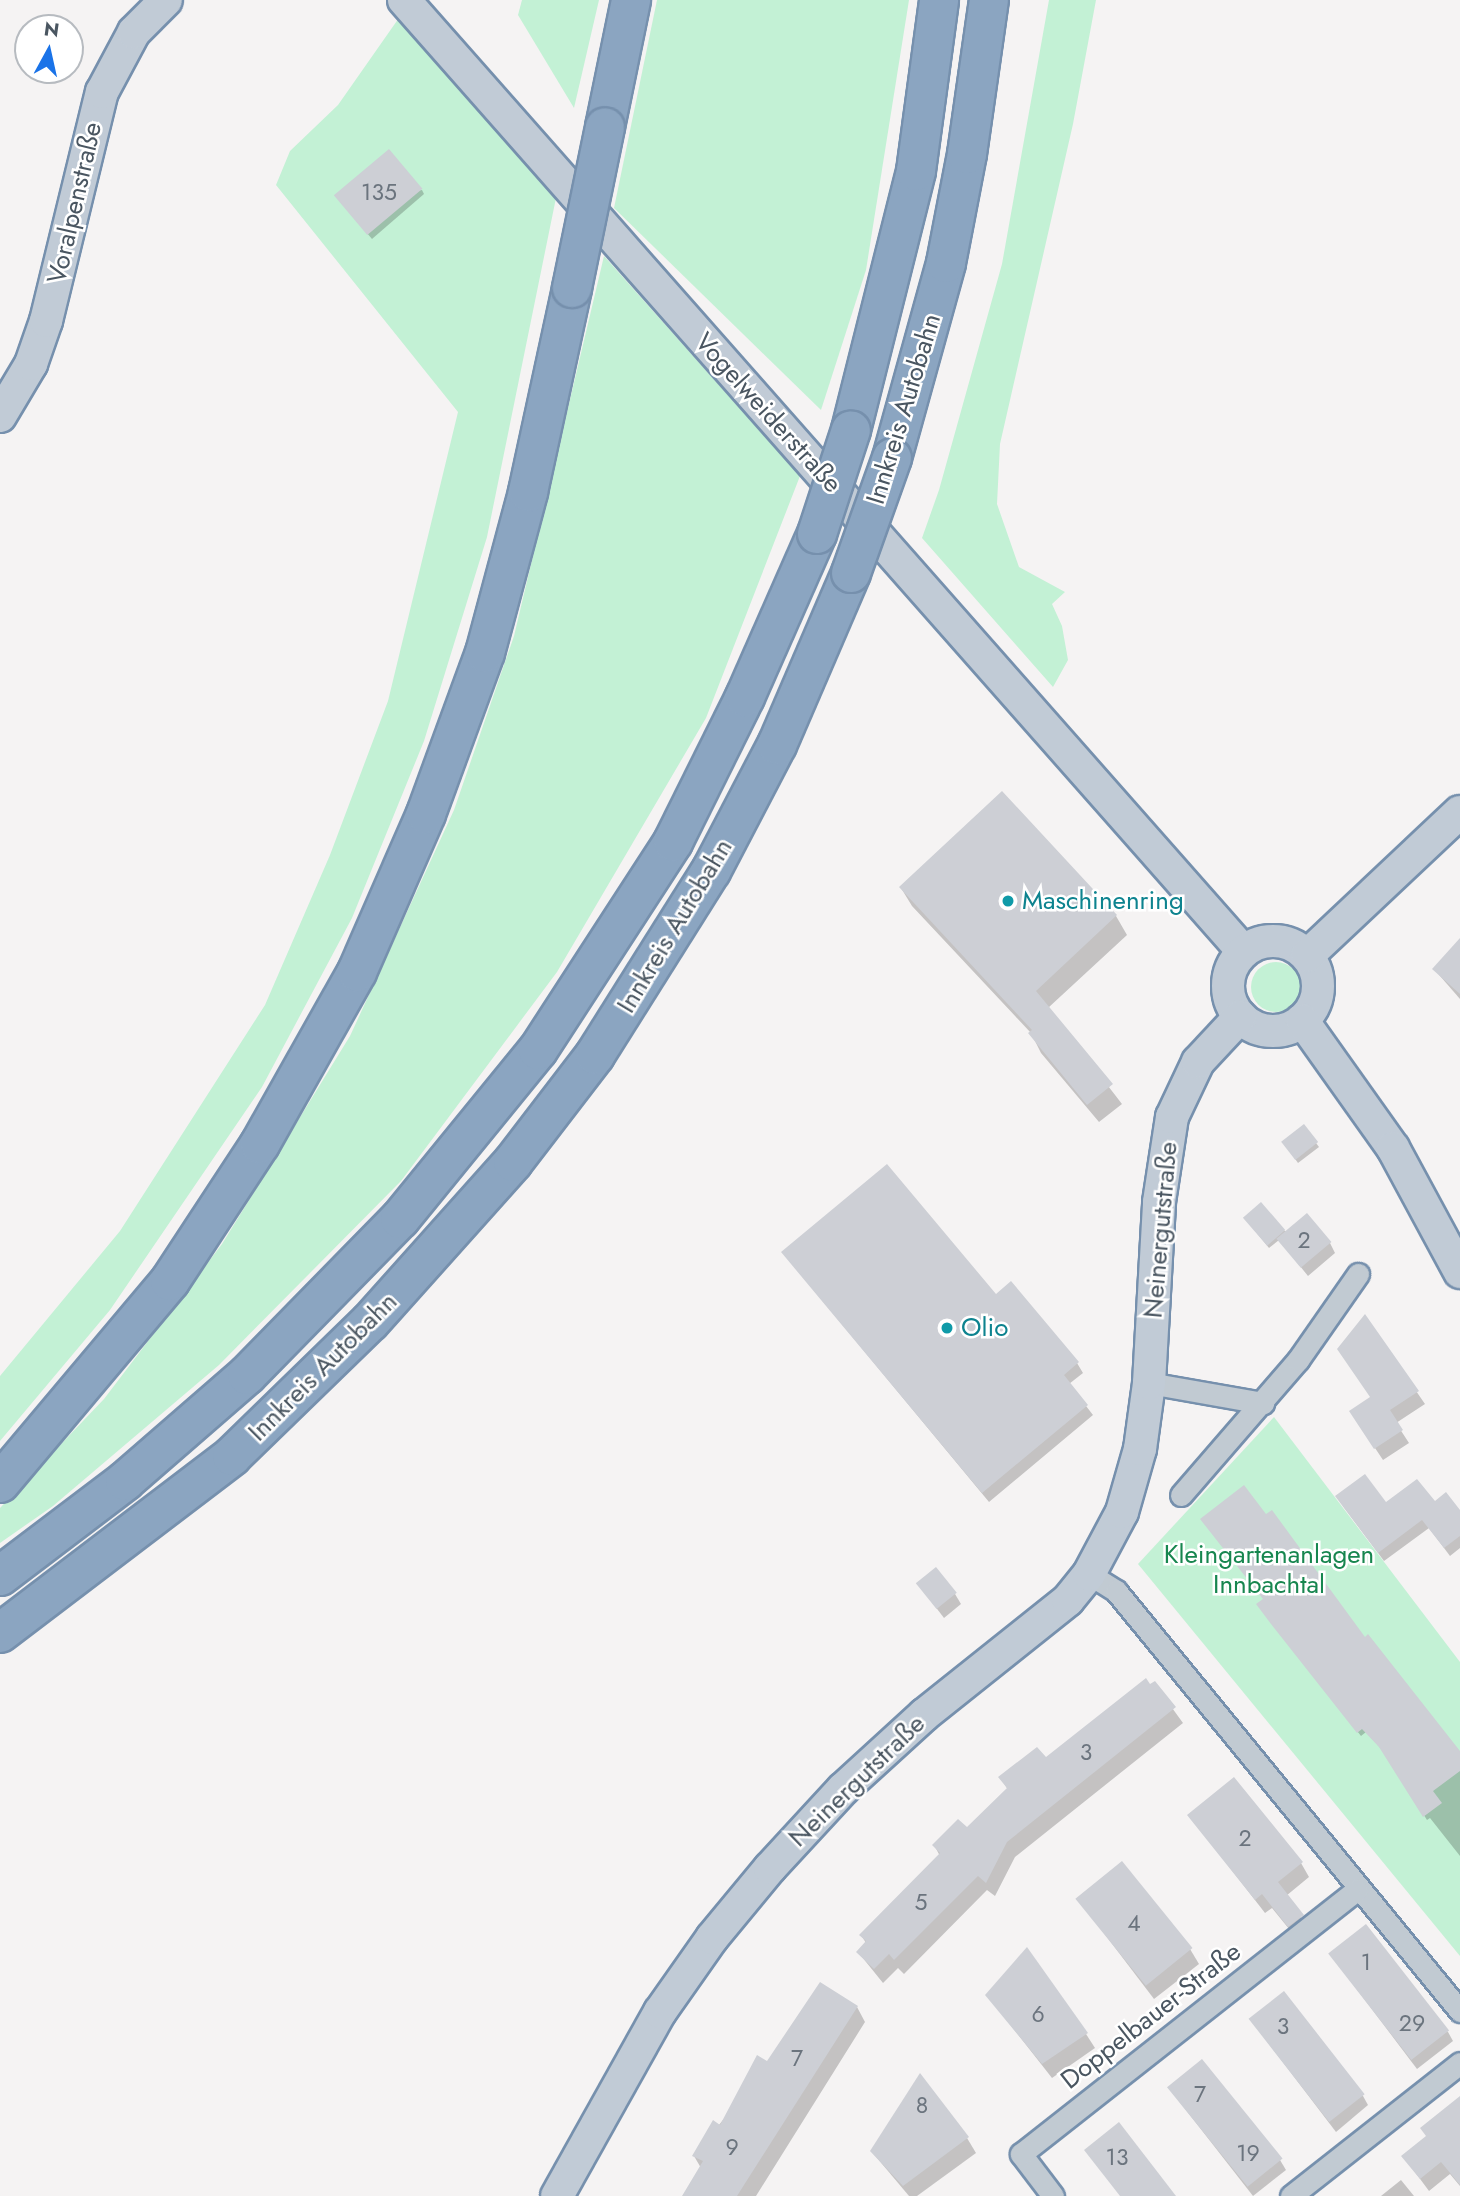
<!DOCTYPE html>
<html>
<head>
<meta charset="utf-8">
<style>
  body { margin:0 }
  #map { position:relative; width:1460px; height:2196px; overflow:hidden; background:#f5f3f3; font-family:Jost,sans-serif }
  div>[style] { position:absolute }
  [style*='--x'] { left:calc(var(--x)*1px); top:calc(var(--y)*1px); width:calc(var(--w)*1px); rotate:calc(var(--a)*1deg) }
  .green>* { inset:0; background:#c3f1d5 }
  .round { border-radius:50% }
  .shadow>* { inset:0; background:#0003 }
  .building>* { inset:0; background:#cdcfd5; transform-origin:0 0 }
  .roads { filter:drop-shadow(2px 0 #7690ad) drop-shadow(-2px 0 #7690ad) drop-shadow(0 2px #7690ad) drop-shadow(0 -2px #7690ad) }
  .street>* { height:21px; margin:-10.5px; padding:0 10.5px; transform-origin:10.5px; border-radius:10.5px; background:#c1cad2 }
  .secondary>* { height:32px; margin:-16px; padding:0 16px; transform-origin:16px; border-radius:16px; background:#c1cbd6 }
  .secondary>.ring { margin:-16px; padding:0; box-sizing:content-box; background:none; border:32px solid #c1cbd6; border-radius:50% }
  .highway>* { height:38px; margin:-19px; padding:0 19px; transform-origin:19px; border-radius:19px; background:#8ba5c1 }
  .bridges { filter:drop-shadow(2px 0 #7690ad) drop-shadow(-2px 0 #7690ad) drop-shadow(0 2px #7690ad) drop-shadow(0 -2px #7690ad) }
  .highway-bridge>* { height:38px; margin:-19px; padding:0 19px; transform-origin:19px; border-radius:19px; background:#8ba5c1 }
  .dots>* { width:19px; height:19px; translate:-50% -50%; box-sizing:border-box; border:4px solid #fff; border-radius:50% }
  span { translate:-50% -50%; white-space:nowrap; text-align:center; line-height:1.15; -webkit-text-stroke:5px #fff; paint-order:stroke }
  .number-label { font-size:23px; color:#6b747e }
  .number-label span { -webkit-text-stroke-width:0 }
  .street-label { font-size:26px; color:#4a5661 }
  .culture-label { font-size:26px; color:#0d838f }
  .left { translate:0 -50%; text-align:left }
  .park-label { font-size:26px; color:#17864f }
  .north { position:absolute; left:14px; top:14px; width:70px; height:70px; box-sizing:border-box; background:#fff; border:2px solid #b7bbc0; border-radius:50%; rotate:8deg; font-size:19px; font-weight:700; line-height:28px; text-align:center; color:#4a5661 }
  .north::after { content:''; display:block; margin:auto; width:24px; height:32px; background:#1a73e8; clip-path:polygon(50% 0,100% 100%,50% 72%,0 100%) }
</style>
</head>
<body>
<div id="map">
  <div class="green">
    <div style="clip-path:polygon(522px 0,599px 0,574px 108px,518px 15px)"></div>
    <div style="clip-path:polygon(657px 0,909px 0,866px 270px,821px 410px,614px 208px)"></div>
    <div style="clip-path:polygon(1049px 0,1096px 0,1073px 124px,1000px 444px,997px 504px,1019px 567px,1065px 592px,1052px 604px,1062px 626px,1068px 660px,1053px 687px,922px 538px,939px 490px,1002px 264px)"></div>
    <div style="clip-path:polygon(401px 15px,557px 193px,487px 537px,424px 741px,352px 918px,262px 1087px,110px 1310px,0 1441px,0 1376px,120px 1231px,265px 1005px,330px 855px,388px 701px,458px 412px,276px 185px,290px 151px,338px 105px)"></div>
    <div style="clip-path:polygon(604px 256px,800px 476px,706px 718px,557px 972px,401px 1181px,219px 1365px,53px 1506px,0 1543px,0 1508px,104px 1399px,222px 1244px,350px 1036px,454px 810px,514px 636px)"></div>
    <div class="round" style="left:1251px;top:962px;width:50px;height:50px"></div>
    <div style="clip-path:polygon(1274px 1417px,1460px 1662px,1460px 1956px,1138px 1564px)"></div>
  </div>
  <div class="shadow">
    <div style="clip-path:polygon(422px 190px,424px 194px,372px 239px,339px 200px)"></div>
    <div style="clip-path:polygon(901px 888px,1116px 916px,1127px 935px,1048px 1008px,1122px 1104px,1099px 1122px,1041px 1053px,1031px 1033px,912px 906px)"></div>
    <div style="clip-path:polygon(1460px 941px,1460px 999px,1434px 969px)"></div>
    <div style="clip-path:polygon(1316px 1143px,1319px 1147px,1298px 1163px,1286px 1146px)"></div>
    <div style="clip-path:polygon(1247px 1221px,1330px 1243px,1335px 1253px,1308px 1276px,1279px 1240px,1269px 1248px)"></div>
    <div style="clip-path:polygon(783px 1253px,996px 1296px,1077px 1363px,1083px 1373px,1069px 1384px,1093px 1415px,989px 1502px)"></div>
    <div style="clip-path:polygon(1365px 1317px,1425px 1404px,1396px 1423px,1409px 1443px,1383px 1460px,1359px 1424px,1371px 1399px)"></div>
    <div style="clip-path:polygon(1434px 1504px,1460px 1513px,1460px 1548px,1450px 1556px,1429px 1528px,1384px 1561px,1343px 1506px)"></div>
    <div style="clip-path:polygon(918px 1584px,955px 1594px,961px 1604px,944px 1618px)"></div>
    <div style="clip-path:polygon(1261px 1609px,1364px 1639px,1460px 1755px,1460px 1856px,1430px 1818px,1427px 1820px,1384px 1752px,1366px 1732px,1361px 1736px)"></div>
    <div style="clip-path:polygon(1154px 1683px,1183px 1723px,1015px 1857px,995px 1896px,987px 1890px,904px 1974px,898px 1968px,883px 1983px,858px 1952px,866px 1943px,861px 1935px,940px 1856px,934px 1845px,967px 1830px,1008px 1790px,1001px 1778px,1046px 1760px)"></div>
    <div style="clip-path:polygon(1189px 1815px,1301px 1863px,1309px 1877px,1286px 1896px,1310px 1931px,1298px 1940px,1272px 1908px,1265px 1913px)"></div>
    <div style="clip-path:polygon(1078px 1899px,1190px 1949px,1199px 1964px,1154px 1999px)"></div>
    <div style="clip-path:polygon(1331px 1955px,1448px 2032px,1453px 2041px,1417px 2069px)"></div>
    <div style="clip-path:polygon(987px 1995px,1086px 2034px,1095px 2048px,1052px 2078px)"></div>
    <div style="clip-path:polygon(857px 2007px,865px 2022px,756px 2196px,687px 2196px,701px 2168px,694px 2156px,768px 2064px)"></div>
    <div style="clip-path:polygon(1250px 2019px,1363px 2096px,1368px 2105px,1336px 2132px)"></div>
    <div style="clip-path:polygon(1168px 2087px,1280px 2160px,1286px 2170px,1253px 2196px)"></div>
    <div style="clip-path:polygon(1460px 2098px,1460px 2186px,1450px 2174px,1429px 2191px,1403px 2156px,1428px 2137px)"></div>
    <div style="clip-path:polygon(967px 2138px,976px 2153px,917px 2196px,909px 2196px,872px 2152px)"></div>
    <div style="clip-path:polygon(1401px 2180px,1414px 2196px,1381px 2196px)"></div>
  </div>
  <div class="building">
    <div style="left:389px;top:149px;width:52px;height:72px;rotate:50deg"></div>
    <div style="clip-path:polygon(1002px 791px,1117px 915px,1036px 991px,1113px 1084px,1087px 1105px,1028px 1033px,1032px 1030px,899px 887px)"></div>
    <div style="clip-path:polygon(1460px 938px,1460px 994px,1432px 969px)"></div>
    <div style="left:1304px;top:1124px;width:23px;height:29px;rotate:52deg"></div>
    <div style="clip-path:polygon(887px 1164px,996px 1294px,1011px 1281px,1079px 1362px,1064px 1375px,1088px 1405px,982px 1493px,781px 1252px)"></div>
    <div style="left:1261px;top:1202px;width:37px;height:24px;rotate:49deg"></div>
    <div style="left:1307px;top:1213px;width:38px;height:40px;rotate:50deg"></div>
    <div style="clip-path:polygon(1365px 1314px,1419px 1391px,1390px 1410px,1403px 1430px,1374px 1449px,1349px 1411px,1370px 1397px,1337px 1349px)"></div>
    <div style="clip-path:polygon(1365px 1474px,1386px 1502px,1417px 1479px,1435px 1501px,1446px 1492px,1460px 1510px,1460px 1536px,1444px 1548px,1422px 1520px,1378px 1553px,1335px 1496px)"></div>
    <div style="clip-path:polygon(1244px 1485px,1266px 1514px,1272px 1510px,1365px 1637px,1368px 1634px,1460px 1751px,1460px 1771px,1433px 1791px,1442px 1803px,1423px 1817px,1379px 1747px,1362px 1729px,1357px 1733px,1271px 1624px,1256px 1604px,1263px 1599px,1200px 1519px)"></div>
    <div style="left:936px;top:1567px;width:33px;height:26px;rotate:51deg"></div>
    <div style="clip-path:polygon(1146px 1678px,1150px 1684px,1155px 1681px,1176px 1707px,1007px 1842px,986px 1883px,978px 1876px,894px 1960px,889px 1954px,874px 1969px,856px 1952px,866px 1941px,859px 1935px,940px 1853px,932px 1845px,958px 1819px,967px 1827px,1007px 1788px,998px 1777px,1037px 1747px,1046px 1757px)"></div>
    <div style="clip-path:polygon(1234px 1777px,1303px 1862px,1278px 1882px,1304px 1915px,1288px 1927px,1262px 1894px,1255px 1900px,1187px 1815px)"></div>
    <div style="left:1122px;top:1861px;width:112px;height:60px;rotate:51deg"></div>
    <div style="left:1366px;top:1924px;width:135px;height:48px;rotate:52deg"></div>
    <div style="clip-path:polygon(1027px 1947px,1088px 2033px,1042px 2064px,985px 1995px)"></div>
    <div style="clip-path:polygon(820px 1982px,858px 2006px,737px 2196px,682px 2196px,703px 2161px,692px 2156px,713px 2120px,720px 2125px,757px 2055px,767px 2061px)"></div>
    <div style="left:1284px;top:1991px;width:131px;height:45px;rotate:52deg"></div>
    <div style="left:1202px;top:2059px;width:128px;height:45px;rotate:51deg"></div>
    <div style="clip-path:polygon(920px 2073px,969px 2137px,903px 2186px,870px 2151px)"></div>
    <div style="clip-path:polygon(1460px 2096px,1460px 2185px,1441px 2162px,1420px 2179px,1401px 2156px,1426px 2136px,1420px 2128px)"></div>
    <div style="clip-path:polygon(1119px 2122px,1176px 2196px,1120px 2196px,1084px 2150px)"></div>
  </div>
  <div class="roads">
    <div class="street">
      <div style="--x:1149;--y:1383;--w:116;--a:10"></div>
      <div style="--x:1181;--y:1495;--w:179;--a:-49.1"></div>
      <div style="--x:1298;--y:1360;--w:105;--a:-55.1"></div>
      <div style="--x:1089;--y:1574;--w:32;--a:32"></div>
      <div style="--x:1116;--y:1591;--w:543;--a:50.68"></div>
      <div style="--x:1053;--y:2196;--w:53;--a:-127.3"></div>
      <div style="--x:1021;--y:2154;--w:427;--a:-38.2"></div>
      <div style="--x:1291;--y:2196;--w:215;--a:-38.2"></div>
    </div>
    <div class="secondary">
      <div style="--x:404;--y:0;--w:1268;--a:48.58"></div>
      <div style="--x:0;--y:416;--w:61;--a:-59.2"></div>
      <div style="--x:31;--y:364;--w:46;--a:-70.8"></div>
      <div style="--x:46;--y:321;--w:236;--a:-76.3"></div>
      <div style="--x:102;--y:92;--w:68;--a:-61.9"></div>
      <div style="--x:134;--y:32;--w:45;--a:-45"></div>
      <div class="ring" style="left:1228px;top:941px;width:58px;height:58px"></div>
      <div style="--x:1307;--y:956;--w:210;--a:-43.3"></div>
      <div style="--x:1302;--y:1020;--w:157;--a:54.6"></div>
      <div style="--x:1393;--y:1148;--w:141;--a:61.6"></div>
      <div style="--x:557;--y:2196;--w:211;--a:-60.8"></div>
      <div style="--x:660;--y:2012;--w:90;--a:-54.9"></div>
      <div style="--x:712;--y:1938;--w:91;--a:-50.4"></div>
      <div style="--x:770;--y:1868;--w:108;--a:-47.3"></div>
      <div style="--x:843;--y:1789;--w:110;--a:-42.4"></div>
      <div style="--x:924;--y:1715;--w:184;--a:-38.6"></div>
      <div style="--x:1068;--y:1600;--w:33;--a:-51"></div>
      <div style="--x:1089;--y:1574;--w:70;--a:-62"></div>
      <div style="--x:1122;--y:1512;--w:66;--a:-74.1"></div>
      <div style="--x:1140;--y:1449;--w:67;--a:-82.2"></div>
      <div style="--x:1149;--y:1383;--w:181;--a:-86.8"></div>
      <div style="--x:1159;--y:1202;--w:86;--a:-81.3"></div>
      <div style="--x:1172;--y:1117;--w:61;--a:-64.7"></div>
      <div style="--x:1198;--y:1062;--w:62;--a:-47"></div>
    </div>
    <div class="highway">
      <div style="--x:605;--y:127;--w:130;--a:-78.4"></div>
      <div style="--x:851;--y:430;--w:267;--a:-75.9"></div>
      <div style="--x:916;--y:171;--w:173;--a:-82.3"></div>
      <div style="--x:892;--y:458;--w:202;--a:-74.5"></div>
      <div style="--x:946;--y:263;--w:111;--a:-79.1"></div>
      <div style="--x:967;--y:154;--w:156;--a:-81.9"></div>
      <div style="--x:0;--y:1483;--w:264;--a:-49.9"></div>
      <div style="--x:170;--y:1281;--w:164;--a:-56.7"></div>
      <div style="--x:260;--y:1144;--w:197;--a:-60.6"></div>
      <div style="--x:357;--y:972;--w:172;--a:-66.4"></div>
      <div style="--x:426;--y:814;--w:171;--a:-69.9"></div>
      <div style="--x:485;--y:653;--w:167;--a:-75"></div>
      <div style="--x:528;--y:492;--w:209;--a:-77.8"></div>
      <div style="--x:0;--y:1576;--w:157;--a:-37.2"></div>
      <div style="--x:125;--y:1481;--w:162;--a:-41"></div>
      <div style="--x:247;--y:1375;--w:219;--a:-45.6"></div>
      <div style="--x:400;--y:1219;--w:218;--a:-50.8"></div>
      <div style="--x:538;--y:1050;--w:248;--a:-57"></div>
      <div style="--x:673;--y:842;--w:162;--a:-63.6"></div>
      <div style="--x:745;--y:697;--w:178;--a:-66.2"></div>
      <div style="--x:0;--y:1633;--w:292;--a:-37.3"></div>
      <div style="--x:232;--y:1456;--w:192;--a:-44.2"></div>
      <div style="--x:370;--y:1322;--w:215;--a:-48.2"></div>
      <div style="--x:513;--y:1162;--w:135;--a:-52.5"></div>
      <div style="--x:595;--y:1055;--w:218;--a:-57.8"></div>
      <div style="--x:711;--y:871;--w:142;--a:-62.4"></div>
      <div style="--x:777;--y:745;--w:187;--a:-66.7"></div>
    </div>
  </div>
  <div class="bridges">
    <div class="highway-bridge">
      <div style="--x:572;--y:288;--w:164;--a:-78.4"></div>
      <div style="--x:817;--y:534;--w:109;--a:-71.9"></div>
      <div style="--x:851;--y:573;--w:122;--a:-70.4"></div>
    </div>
  </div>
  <div class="dots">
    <div style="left:1008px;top:901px;background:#0f9aa8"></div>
    <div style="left:947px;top:1328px;background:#0f9aa8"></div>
  </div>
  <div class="number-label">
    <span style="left:379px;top:192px">135</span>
    <span style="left:1304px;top:1240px">2</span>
    <span style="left:1086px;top:1752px">3</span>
    <span style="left:1245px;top:1838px">2</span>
    <span style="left:921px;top:1902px">5</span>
    <span style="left:1134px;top:1923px">4</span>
    <span style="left:1366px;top:1962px">1</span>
    <span style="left:1038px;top:2014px">6</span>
    <span style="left:1412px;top:2023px">29</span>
    <span style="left:1283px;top:2026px">3</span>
    <span style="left:797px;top:2058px">7</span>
    <span style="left:1200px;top:2094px">7</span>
    <span style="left:922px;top:2105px">8</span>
    <span style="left:732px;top:2147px">9</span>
    <span style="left:1248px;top:2153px">19</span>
    <span style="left:1117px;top:2157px">13</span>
  </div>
  <div class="street-label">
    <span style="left:75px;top:203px;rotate:-77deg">Voralpenstraße</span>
    <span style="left:904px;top:409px;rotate:-73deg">Innkreis Autobahn</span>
    <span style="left:768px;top:413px;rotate:48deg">Vogelweiderstraße</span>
    <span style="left:675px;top:926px;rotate:-59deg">Innkreis Autobahn</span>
    <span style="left:1161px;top:1230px;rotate:-85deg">Neinergutstraße</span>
    <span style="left:323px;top:1367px;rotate:-45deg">Innkreis Autobahn</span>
    <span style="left:857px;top:1781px;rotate:-44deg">Neinergutstraße</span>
    <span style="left:1151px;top:2016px;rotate:-38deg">Doppelbauer-Straße</span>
  </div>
  <div class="culture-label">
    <span class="left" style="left:1022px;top:901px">Maschinenring</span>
    <span class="left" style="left:961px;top:1328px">Olio</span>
  </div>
  <div class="park-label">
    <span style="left:1269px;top:1570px">Kleingartenanlagen<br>Innbachtal</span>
  </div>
  <div class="north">N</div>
</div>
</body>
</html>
